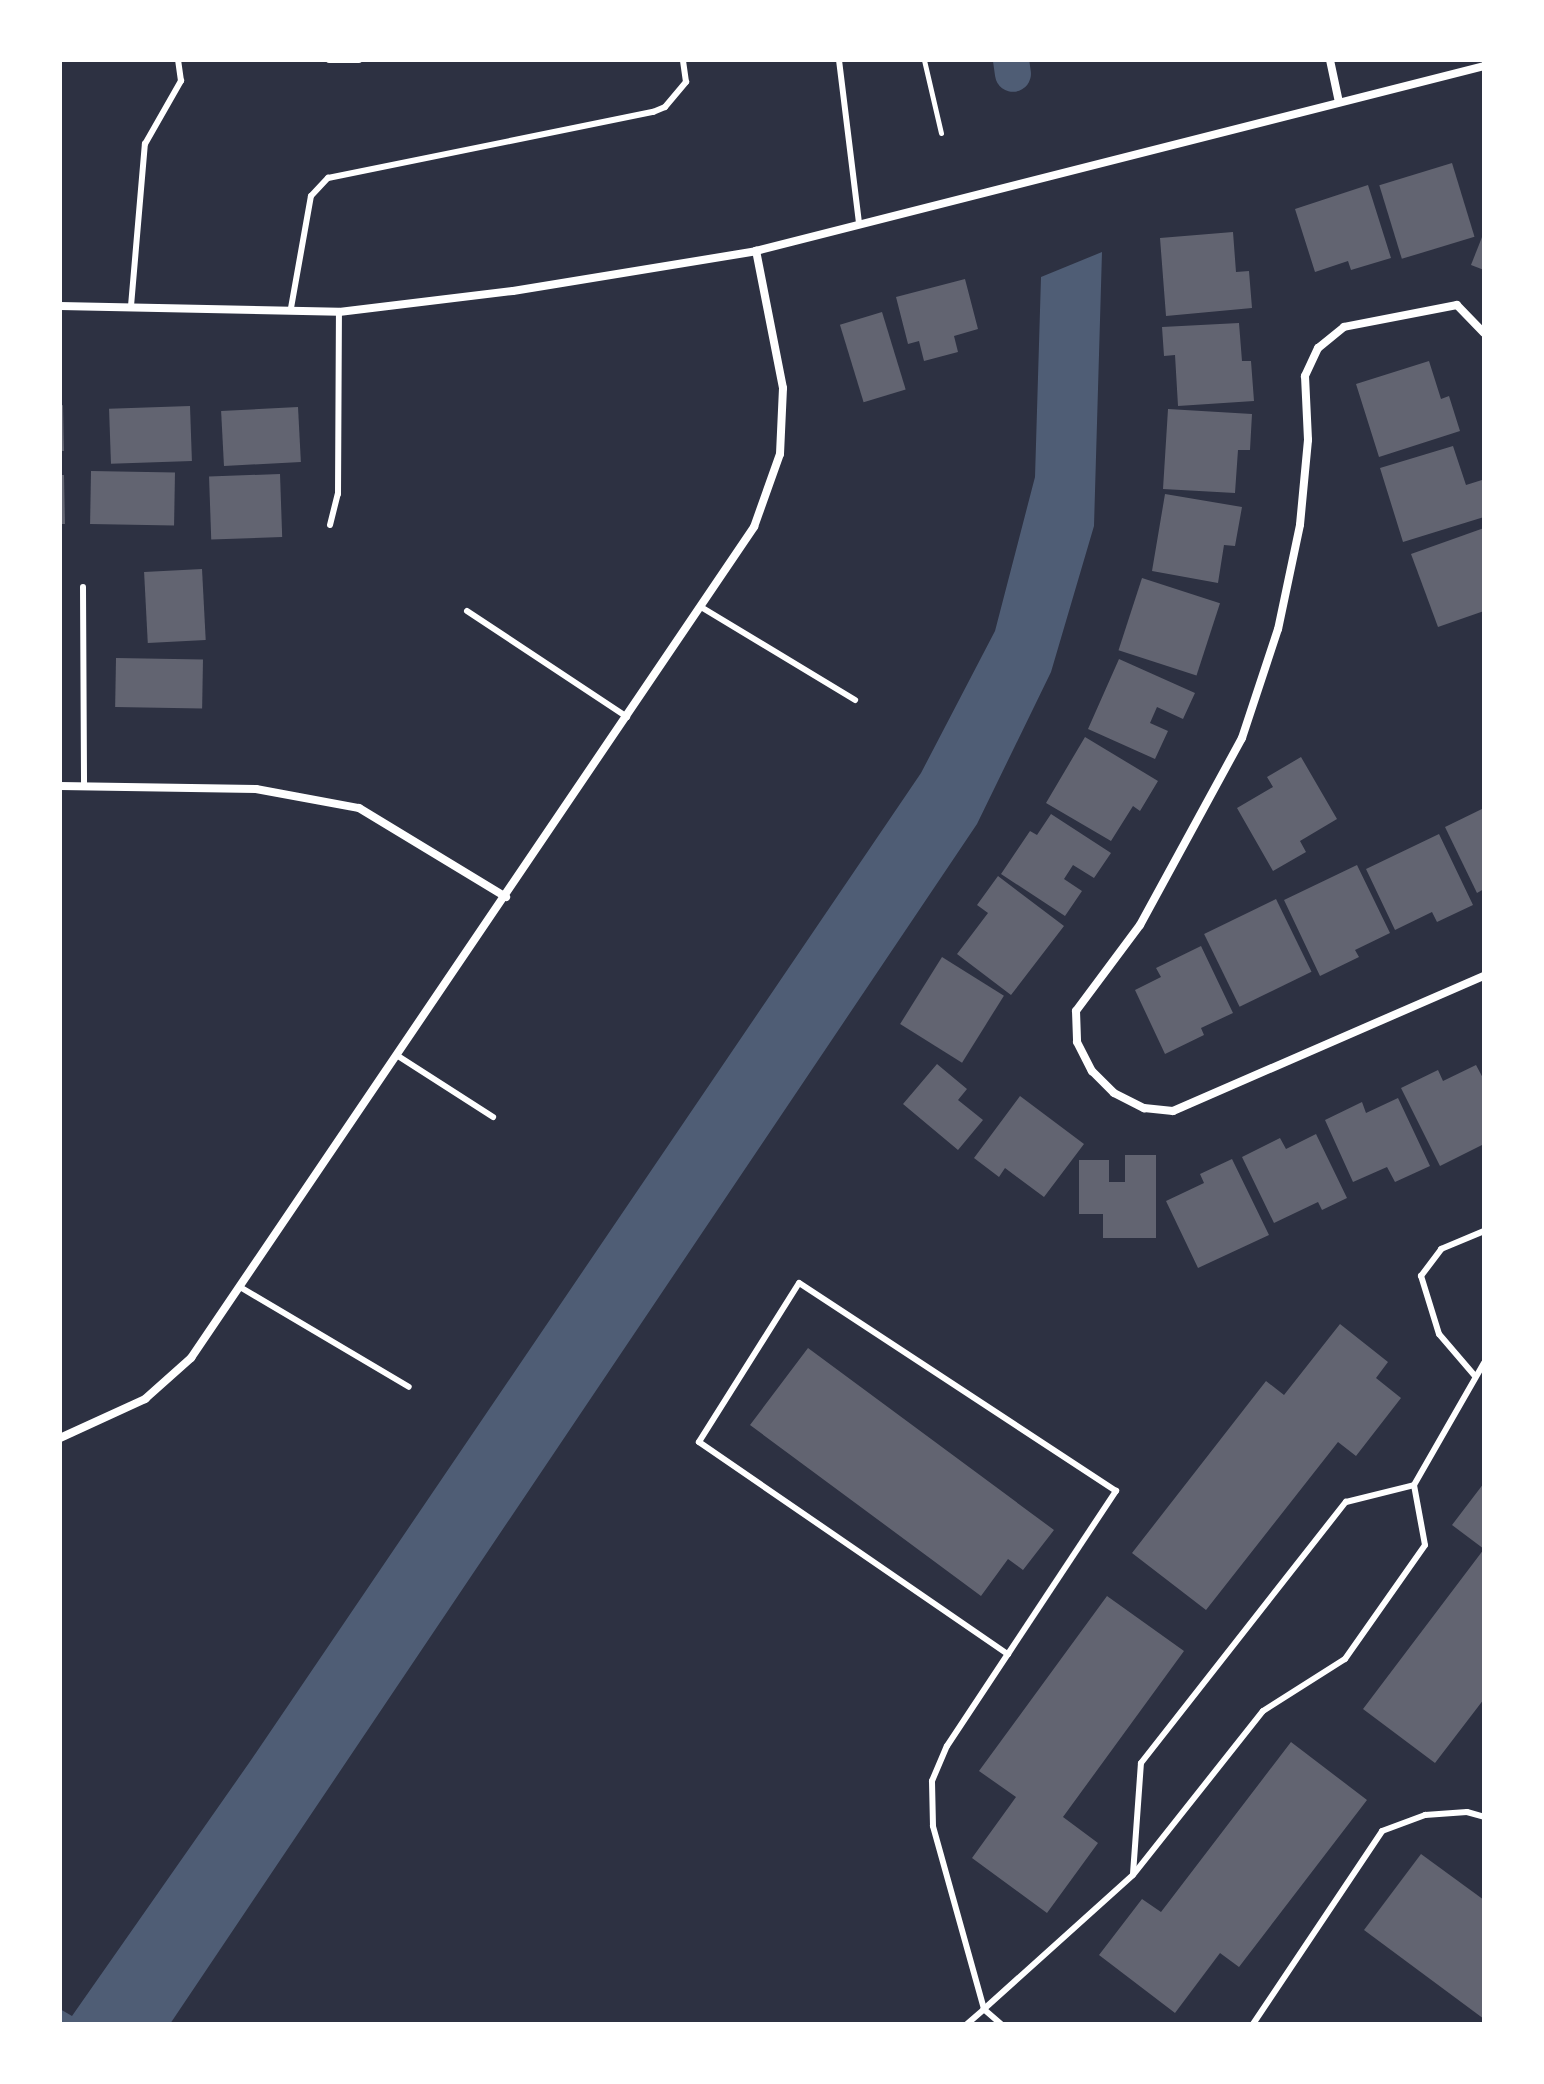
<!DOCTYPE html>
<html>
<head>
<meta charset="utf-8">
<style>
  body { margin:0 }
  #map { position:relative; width:1544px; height:2084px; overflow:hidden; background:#2d3142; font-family:"IBM Plex Serif",serif }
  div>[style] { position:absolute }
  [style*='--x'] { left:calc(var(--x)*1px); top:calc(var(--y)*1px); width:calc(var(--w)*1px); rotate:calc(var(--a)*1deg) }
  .water>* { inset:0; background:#4f5d75 }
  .canal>* { height:36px; margin:-18px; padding:0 18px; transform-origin:18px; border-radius:18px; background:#4f5d75 }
  .building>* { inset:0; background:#626471; transform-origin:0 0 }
  .path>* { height:5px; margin:-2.5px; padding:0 2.5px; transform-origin:2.5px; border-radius:2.5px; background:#fff }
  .service>* { height:6px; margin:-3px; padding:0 3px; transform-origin:3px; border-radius:3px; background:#fff }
  .minor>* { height:8px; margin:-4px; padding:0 4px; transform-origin:4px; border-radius:4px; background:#fff }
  span { translate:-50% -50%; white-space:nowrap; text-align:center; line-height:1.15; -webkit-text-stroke:6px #fff; paint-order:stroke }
  .frame { position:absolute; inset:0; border:62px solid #fff; pointer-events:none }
</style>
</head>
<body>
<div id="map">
  <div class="water">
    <div style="clip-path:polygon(1102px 252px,1094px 526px,1051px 672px,977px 824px,170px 2024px,60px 2024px,60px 2009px,72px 2016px,249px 1763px,921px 773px,995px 631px,1035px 477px,1041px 277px)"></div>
  </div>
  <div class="canal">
    <div style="--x:1011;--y:60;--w:14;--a:82"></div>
  </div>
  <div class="building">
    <div style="left:1452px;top:163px;width:77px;height:76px;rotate:73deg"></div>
    <div style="clip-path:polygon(1368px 185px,1391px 258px,1351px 270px,1348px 261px,1315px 272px,1295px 209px)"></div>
    <div style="clip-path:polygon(1233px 232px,1236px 272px,1249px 271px,1252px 308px,1166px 316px,1160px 238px)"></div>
    <div style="clip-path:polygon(1484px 232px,1484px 270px,1471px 265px)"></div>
    <div style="clip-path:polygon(965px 279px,978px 329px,954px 336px,958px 352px,924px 361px,919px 341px,908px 344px,896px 297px)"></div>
    <div style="left:882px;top:312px;width:81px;height:44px;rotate:73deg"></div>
    <div style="clip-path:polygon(1239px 323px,1242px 361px,1251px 361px,1254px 401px,1178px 406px,1175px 355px,1164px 356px,1162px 327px)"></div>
    <div style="clip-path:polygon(1429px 361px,1441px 399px,1449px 396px,1460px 431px,1379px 457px,1356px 384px)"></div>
    <div style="clip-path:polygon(63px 405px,64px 451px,60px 451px,60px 406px)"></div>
    <div style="left:190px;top:406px;width:55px;height:81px;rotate:88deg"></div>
    <div style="left:298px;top:407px;width:55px;height:77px;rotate:87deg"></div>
    <div style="clip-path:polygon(1168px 409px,1252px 414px,1250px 450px,1238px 450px,1235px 493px,1163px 489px)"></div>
    <div style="clip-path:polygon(1453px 446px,1466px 485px,1482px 480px,1484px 517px,1403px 542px,1380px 468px)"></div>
    <div style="left:91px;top:471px;width:84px;height:53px;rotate:1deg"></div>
    <div style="left:280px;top:474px;width:63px;height:71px;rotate:88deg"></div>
    <div style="clip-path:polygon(60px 475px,64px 475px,65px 524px,60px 524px)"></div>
    <div style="clip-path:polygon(1165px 494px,1242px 507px,1235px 546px,1224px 545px,1218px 583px,1152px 571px)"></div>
    <div style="clip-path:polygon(1484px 528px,1484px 611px,1438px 627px,1411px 554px)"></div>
    <div style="left:202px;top:569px;width:71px;height:58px;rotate:87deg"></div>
    <div style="left:1142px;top:578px;width:82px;height:76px;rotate:18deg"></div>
    <div style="left:116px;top:658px;width:87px;height:49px;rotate:1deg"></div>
    <div style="clip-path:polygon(1119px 659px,1195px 693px,1183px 719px,1157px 707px,1150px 723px,1168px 731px,1155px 759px,1088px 729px)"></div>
    <div style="clip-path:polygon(1085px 737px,1158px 781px,1140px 811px,1133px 806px,1111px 841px,1046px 803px)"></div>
    <div style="clip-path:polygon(1301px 757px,1337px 819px,1300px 841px,1306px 852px,1273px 871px,1237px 808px,1273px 787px,1267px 777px)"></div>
    <div style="clip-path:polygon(1484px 808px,1484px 889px,1477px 893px,1445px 827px)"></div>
    <div style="clip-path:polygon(1051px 814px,1111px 853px,1094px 878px,1073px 865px,1064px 879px,1082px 891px,1065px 916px,1001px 874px,1030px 831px,1037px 835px)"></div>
    <div style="clip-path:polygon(1439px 834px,1473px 905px,1437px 922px,1432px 912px,1395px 930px,1366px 869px)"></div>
    <div style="clip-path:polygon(1357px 865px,1390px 933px,1355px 950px,1359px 957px,1320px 976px,1284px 900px)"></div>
    <div style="clip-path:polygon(998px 876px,1064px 926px,1011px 995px,957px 954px,988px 913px,977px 905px)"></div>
    <div style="left:1276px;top:899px;width:81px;height:80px;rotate:64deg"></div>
    <div style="clip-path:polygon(1201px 946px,1233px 1013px,1201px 1028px,1204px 1035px,1165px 1054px,1135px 990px,1161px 977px,1156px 968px)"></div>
    <div style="left:942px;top:957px;width:73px;height:79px;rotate:32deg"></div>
    <div style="clip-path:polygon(937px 1064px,967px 1089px,958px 1100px,983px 1120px,958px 1150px,903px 1104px)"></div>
    <div style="clip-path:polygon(1476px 1065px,1484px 1080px,1484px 1144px,1440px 1166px,1401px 1088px,1438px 1070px,1443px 1081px)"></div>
    <div style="clip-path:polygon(1020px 1096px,1084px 1144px,1044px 1197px,1005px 1168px,999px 1177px,974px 1158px)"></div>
    <div style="clip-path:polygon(1398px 1098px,1430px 1166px,1395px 1182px,1387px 1167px,1353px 1182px,1325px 1120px,1362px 1102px,1366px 1113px)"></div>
    <div style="clip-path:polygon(1316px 1134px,1347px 1198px,1322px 1210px,1318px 1202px,1274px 1223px,1242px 1157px,1280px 1138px,1286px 1149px)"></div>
    <div style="clip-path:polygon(1125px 1155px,1156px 1155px,1156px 1238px,1103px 1238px,1103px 1214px,1079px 1214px,1079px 1160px,1109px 1160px,1109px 1182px,1125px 1182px)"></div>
    <div style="clip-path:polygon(1232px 1159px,1269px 1235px,1198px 1268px,1166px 1201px,1204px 1183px,1200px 1174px)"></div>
    <div style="clip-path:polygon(1340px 1324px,1388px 1362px,1376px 1378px,1401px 1398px,1356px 1456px,1338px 1442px,1206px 1610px,1132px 1553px,1266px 1381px,1284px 1395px)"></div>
    <div style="clip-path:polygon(808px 1348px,1054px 1530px,1023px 1570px,1008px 1559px,981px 1596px,750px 1425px)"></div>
    <div style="clip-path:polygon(1484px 1483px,1484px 1699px,1435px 1763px,1363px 1709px,1484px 1549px,1452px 1525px)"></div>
    <div style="clip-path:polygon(1107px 1596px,1184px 1651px,1063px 1817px,1098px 1843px,1047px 1913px,972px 1858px,1016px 1797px,979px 1771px)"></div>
    <div style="clip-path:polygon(1291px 1742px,1367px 1800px,1239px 1967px,1220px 1953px,1175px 2013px,1099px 1955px,1142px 1899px,1161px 1912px)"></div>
    <div style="clip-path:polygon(1421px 1854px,1484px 1900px,1484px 2019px,1364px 1930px)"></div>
  </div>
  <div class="path">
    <div style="--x:924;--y:60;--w:75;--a:76.9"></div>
  </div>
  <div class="service">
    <div style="--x:329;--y:60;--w:30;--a:0"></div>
    <div style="--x:839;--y:60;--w:165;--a:83"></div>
    <div style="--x:131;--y:306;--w:163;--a:-85.1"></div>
    <div style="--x:145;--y:144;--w:73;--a:-60.3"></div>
    <div style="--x:181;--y:81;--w:21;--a:-98"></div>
    <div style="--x:291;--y:308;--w:114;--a:-79.9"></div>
    <div style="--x:311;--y:196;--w:25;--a:-47"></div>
    <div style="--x:328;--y:178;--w:332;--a:-11.5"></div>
    <div style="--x:653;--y:112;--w:13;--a:-23"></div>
    <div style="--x:665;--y:107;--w:33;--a:-50"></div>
    <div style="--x:686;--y:82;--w:22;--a:-98"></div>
    <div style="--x:330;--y:525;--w:32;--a:-76"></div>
    <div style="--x:338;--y:494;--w:182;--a:-89.7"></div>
    <div style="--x:83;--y:587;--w:199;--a:89.7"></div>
    <div style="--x:701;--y:607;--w:180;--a:31.1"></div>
    <div style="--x:467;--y:611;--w:192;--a:33.5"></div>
    <div style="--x:398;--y:1056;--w:113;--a:32.7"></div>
    <div style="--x:240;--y:1287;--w:196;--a:30.6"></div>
    <div style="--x:1475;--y:1376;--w:55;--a:-130.6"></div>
    <div style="--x:1439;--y:1334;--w:61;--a:-107.2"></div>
    <div style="--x:1421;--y:1276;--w:34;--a:-53"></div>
    <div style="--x:1441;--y:1249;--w:47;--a:-22.7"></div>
    <div style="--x:1133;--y:1874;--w:111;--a:-85.9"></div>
    <div style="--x:1141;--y:1763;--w:332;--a:-51.9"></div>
    <div style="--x:1346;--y:1502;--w:70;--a:-14"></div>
    <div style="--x:967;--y:2024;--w:23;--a:-41"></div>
    <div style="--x:984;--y:2009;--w:190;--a:-105.6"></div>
    <div style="--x:933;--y:1826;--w:45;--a:-91.3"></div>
    <div style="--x:932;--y:1781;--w:38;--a:-67"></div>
    <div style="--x:947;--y:1746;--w:110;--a:-56.5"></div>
    <div style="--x:1008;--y:1654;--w:196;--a:-56.5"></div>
    <div style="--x:1116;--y:1491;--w:379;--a:-146.7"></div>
    <div style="--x:799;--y:1283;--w:188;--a:122.2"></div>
    <div style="--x:699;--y:1442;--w:375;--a:34.5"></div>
    <div style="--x:1001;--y:2024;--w:23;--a:-139"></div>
    <div style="--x:984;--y:2009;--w:200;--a:-42"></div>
    <div style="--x:1133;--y:1875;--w:209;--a:-51.6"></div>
    <div style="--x:1263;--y:1711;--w:97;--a:-32.4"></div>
    <div style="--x:1345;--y:1659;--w:139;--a:-54.9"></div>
    <div style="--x:1425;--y:1545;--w:61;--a:-100.4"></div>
    <div style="--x:1414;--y:1485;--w:141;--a:-60.2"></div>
    <div style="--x:1253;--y:2024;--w:232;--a:-56.2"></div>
    <div style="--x:1382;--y:1831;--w:46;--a:-20.4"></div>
    <div style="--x:1425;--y:1815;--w:42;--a:-4.1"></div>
    <div style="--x:1467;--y:1812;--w:18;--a:16"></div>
  </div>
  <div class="minor">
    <div style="--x:1330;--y:60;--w:40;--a:78"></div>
    <div style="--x:60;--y:306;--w:279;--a:1.2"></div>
    <div style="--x:339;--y:312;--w:175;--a:-6.9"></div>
    <div style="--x:513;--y:291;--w:246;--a:-9.3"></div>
    <div style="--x:756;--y:251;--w:751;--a:-14.26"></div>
    <div style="--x:1484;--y:333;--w:39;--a:-134"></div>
    <div style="--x:1457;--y:305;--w:115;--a:169"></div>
    <div style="--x:1344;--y:327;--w:33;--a:141"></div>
    <div style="--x:1318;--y:348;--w:31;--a:115"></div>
    <div style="--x:1305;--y:376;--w:64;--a:87.3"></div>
    <div style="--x:1308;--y:440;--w:85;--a:95.4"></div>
    <div style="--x:1300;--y:525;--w:106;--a:101.9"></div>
    <div style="--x:1278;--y:629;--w:115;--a:108.3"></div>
    <div style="--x:1242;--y:738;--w:213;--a:118.6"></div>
    <div style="--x:1140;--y:925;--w:107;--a:126.7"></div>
    <div style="--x:1076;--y:1011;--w:31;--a:88"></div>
    <div style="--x:1077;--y:1042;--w:33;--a:63"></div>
    <div style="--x:1092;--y:1071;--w:31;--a:45"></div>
    <div style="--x:1114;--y:1093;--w:34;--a:27"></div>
    <div style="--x:1144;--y:1108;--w:29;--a:6"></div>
    <div style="--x:1173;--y:1111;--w:339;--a:-23.5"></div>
    <div style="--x:60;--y:786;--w:196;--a:0.9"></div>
    <div style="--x:256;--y:789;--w:105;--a:10.5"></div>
    <div style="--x:359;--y:808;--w:172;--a:31.2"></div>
    <div style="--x:60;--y:1438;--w:94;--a:-24.6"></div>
    <div style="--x:145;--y:1399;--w:62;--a:-41.7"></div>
    <div style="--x:191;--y:1358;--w:1004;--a:-55.88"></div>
    <div style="--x:754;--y:527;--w:77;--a:-70.4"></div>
    <div style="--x:780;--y:454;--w:66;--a:-87.4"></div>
    <div style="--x:783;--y:388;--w:140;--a:-101.1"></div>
  </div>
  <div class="frame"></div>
</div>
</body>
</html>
